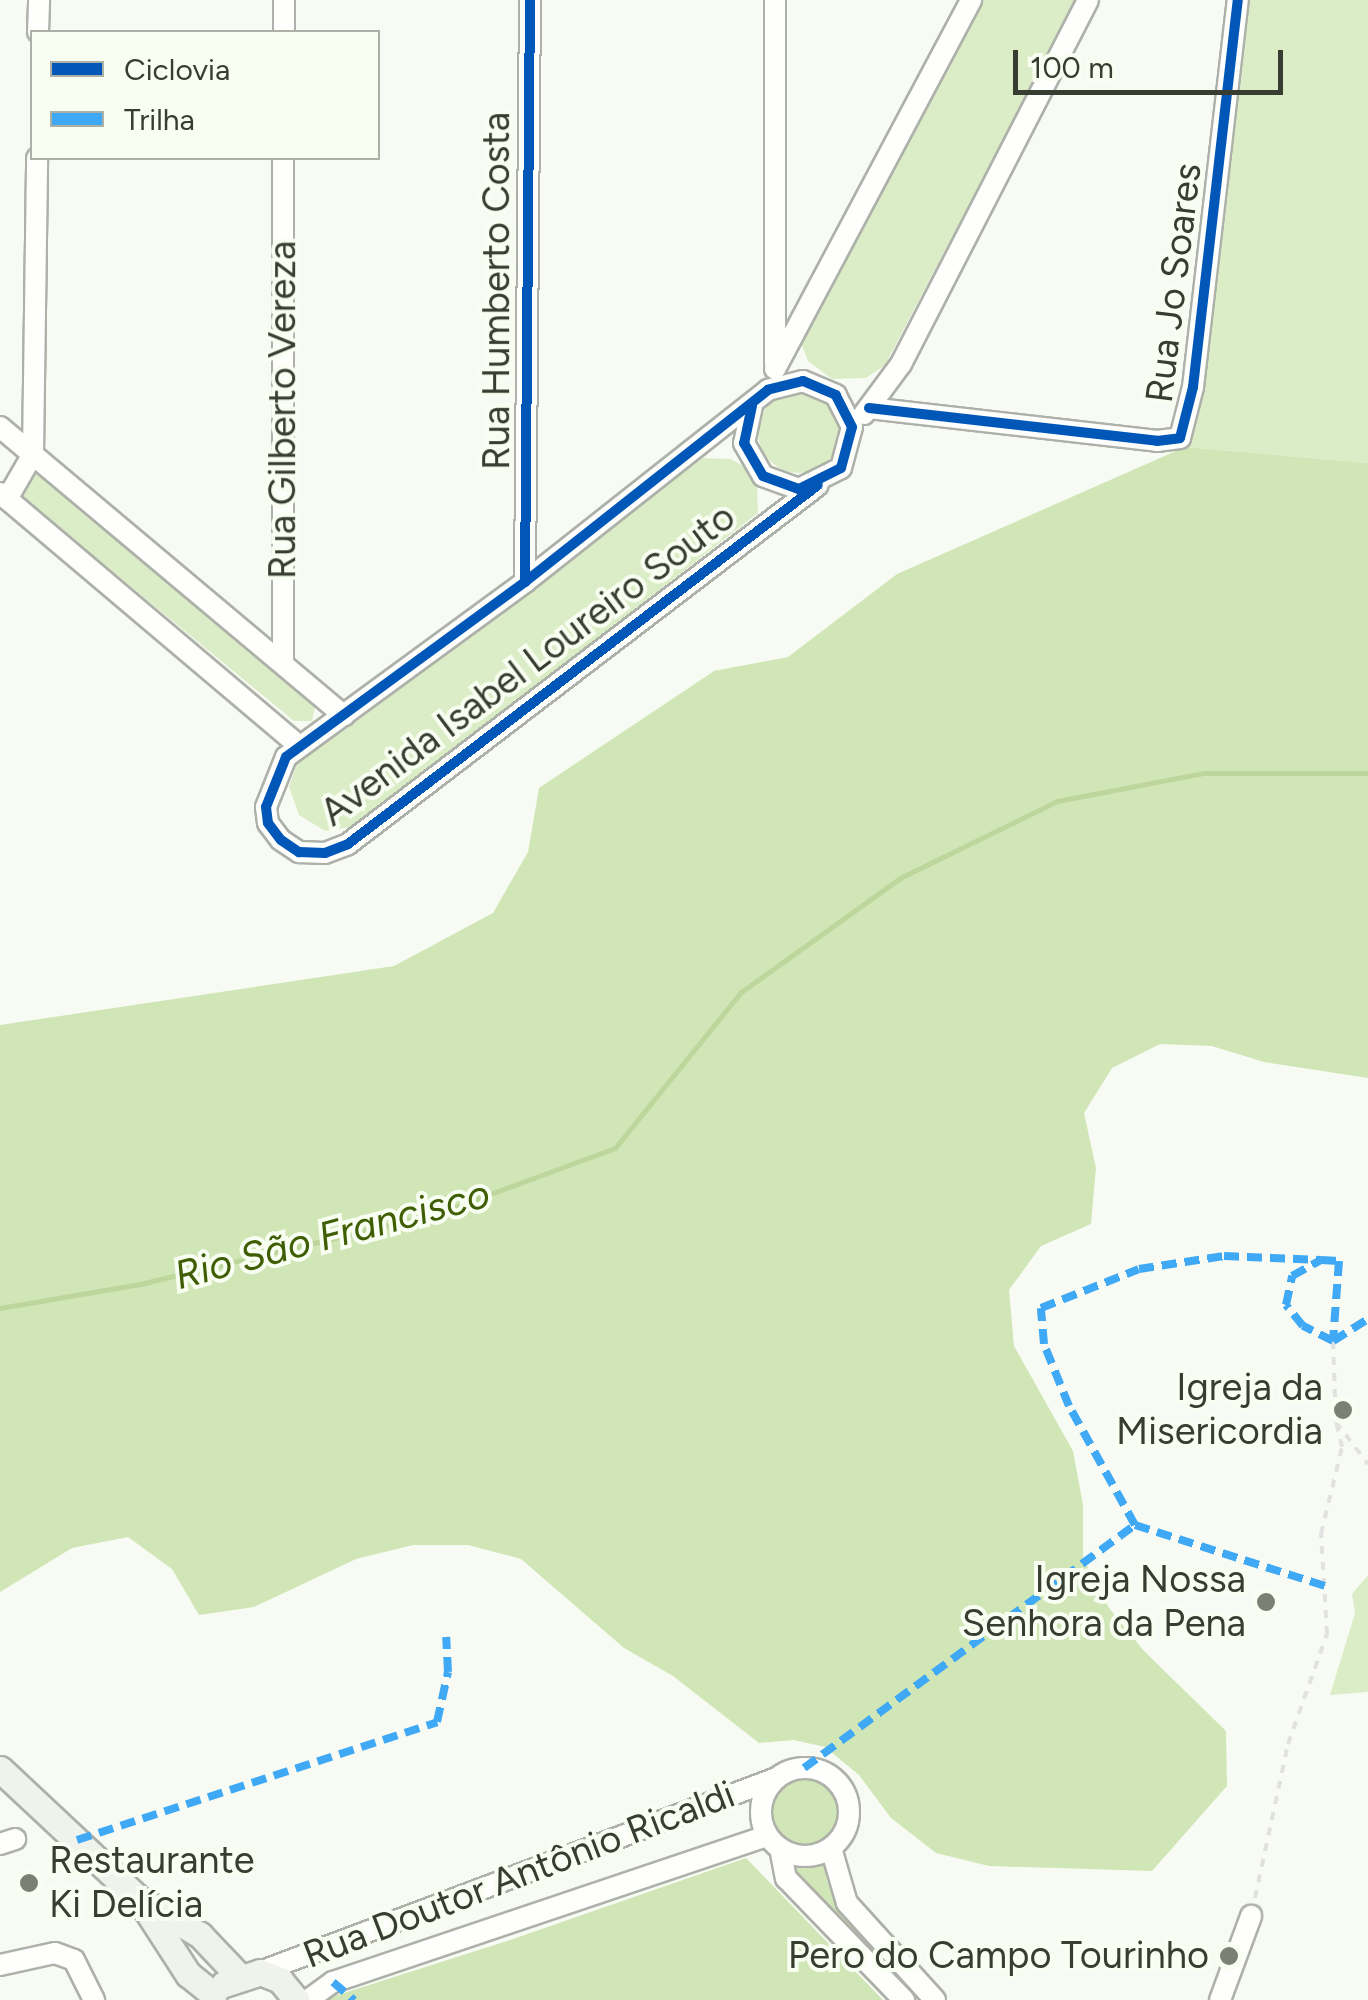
<!DOCTYPE html>
<html>
<head>
<meta charset="utf-8">
<style>
  body { margin:0 }
  #map { position:relative; width:1368px; height:2000px; overflow:hidden; background:#f8fbf4; font-family:Figtree,sans-serif }
  div>[style] { position:absolute }
  [style*='--x'] { left:calc(var(--x)*1px); top:calc(var(--y)*1px); width:calc(var(--w)*1px); rotate:calc(var(--a)*1deg) }
  .green>* { inset:0; background:#dbedc6 }
  .round { border-radius:50% }
  .forest>* { inset:0; background:#d1e6b6 }
  .stream>* { height:5px; margin:-2.5px; padding:0 2.5px; transform-origin:2.5px; border-radius:2.5px; background:#bcd69c }
  .path>* { height:4px; margin-top:-2px; transform-origin:0; background:repeating-linear-gradient(90deg,#e1e2e0 0 8px,transparent 0 16px) }
  .roads { filter:drop-shadow(2px 0 #adb1a9) drop-shadow(-2px 0 #adb1a9) drop-shadow(0 2px #adb1a9) drop-shadow(0 -2px #adb1a9) }
  .minor>* { height:20px; margin:-10px; padding:0 10px; transform-origin:10px; border-radius:10px; background:#fefefd }
  .minor>.ring { margin:-10px; padding:0; box-sizing:content-box; background:none; border:20px solid #fefefd; border-radius:50% }
  .major>* { height:25px; margin:-12.5px; padding:0 12.5px; transform-origin:12.5px; border-radius:12.5px; background:#f0f2ec }
  .quiet>* { height:8px; margin-top:-4px; transform-origin:0; background:repeating-linear-gradient(90deg,#3fa9f5 0 15px,transparent 0 23px) }
  .cycleway>* { height:10px; margin:-5px; padding:0 5px; transform-origin:5px; border-radius:5px; background:#0057b8 }
  .dots>* { width:28px; height:28px; translate:-50% -50%; box-sizing:border-box; border:5px solid #f8fef1; border-radius:50% }
  span { translate:-50% -50%; white-space:nowrap; text-align:center; line-height:1.15; -webkit-text-stroke:8px #f8fef1; paint-order:stroke }
  .street-label { font-size:38px; color:#373d30 }
  .poi-label { font-size:38px; color:#373d30 }
  .right { translate:-100% -50%; text-align:right }
  .left { translate:0 -50%; text-align:left }
  .water-label { font-size:40px; color:#3f5d02; font-style:italic }
  .legend { position:absolute; left:30px; top:30px; width:350px; height:130px; box-sizing:border-box; background:#f8fef1; border:2px solid #abb1a4; margin:0; padding:12px 18px; list-style:none; font-size:30px; color:#373d30 }
  .legend li { display:flex; align-items:center; gap:20px; height:50px }
  .legend b { width:50px; border:2px solid #abb1a4 }
  .scale { position:absolute; left:1013px; top:50px; width:270px; height:45px; box-sizing:border-box; border:5px solid #373d30; border-top:0; padding-left:12px; font-size:30px; line-height:35px; white-space:nowrap; color:#373d30; -webkit-text-stroke:8px #f8fef1; paint-order:stroke }
</style>
</head>
<body>
<div id="map">
  <div class="green">
    <div style="clip-path:polygon(979px 0,1076px 0,885px 365px,866px 378px,832px 379px,808px 361px,801px 343px)"></div>
    <div style="clip-path:polygon(1247px 0,1368px 0,1368px 463px,1185px 447px,1192px 437px)"></div>
    <div class="round" style="left:758px;top:391px;width:82px;height:82px"></div>
    <div style="clip-path:polygon(703px 458px,731px 459px,746px 468px,757px 484px,758px 513px,355px 826px,325px 831px,299px 815px,289px 787px,299px 758px)"></div>
    <div style="clip-path:polygon(39px 470px,316px 703px,312px 721px,294px 721px,21px 496px)"></div>
    <div style="clip-path:polygon(1368px 1575px,1368px 1692px,1330px 1695px,1355px 1613px,1352px 1594px)"></div>
  </div>
  <div class="forest">
    <div style="clip-path:polygon(1185px 447px,1368px 463px,1368px 1078px,1264px 1062px,1212px 1046px,1160px 1044px,1112px 1068px,1084px 1113px,1096px 1168px,1091px 1224px,1041px 1246px,1009px 1290px,1014px 1346px,1073px 1451px,1083px 1505px,1083px 1558px,1109px 1608px,1144px 1651px,1226px 1731px,1227px 1786px,1152px 1871px,989px 1866px,936px 1853px,891px 1818px,859px 1775px,825px 1747px,794px 1740px,759px 1743px,673px 1676px,624px 1648px,521px 1559px,468px 1545px,413px 1545px,356px 1559px,254px 1607px,199px 1615px,172px 1569px,128px 1537px,72px 1548px,0 1592px,0 1025px,394px 966px,493px 913px,528px 852px,539px 788px,714px 671px,788px 657px,897px 574px)"></div>
    <div class="round" style="left:765px;top:1773px;width:80px;height:80px"></div>
    <div style="clip-path:polygon(746px 1858px,883px 2000px,322px 2000px,507px 1941px)"></div>
    <div style="clip-path:polygon(825px 1859px,827px 1881px,859px 1929px,926px 2000px,911px 2000px,794px 1877px,791px 1865px)"></div>
  </div>
  <div class="stream">
    <div style="--x:0;--y:1308;--w:142;--a:-9.7"></div>
    <div style="--x:140;--y:1284;--w:301;--a:-13.3"></div>
    <div style="--x:433;--y:1215;--w:194;--a:-20.2"></div>
    <div style="--x:615;--y:1148;--w:201;--a:-51.1"></div>
    <div style="--x:741;--y:992;--w:196;--a:-35.6"></div>
    <div style="--x:900;--y:878;--w:175;--a:-26.1"></div>
    <div style="--x:1057;--y:801;--w:150;--a:-10.8"></div>
    <div style="--x:1204;--y:773;--w:164;--a:0"></div>
  </div>
  <div class="path">
    <div style="--x:1333;--y:1341;--w:81;--a:87.9"></div>
    <div style="--x:1336;--y:1422;--w:53;--a:52.7"></div>
    <div style="--x:1255;--y:1898;--w:157;--a:-77.9"></div>
    <div style="--x:1288;--y:1744;--w:117;--a:-70.5"></div>
    <div style="--x:1327;--y:1634;--w:100;--a:-93.4"></div>
    <div style="--x:1321;--y:1534;--w:89;--a:-76.4"></div>
    <div style="--x:1342;--y:1447;--w:26;--a:-103"></div>
  </div>
  <div class="roads">
    <div class="minor">
      <div style="--x:38;--y:32;--w:32;--a:-88"></div>
      <div style="--x:284;--y:32;--w:32;--a:-90"></div>
      <div style="--x:775;--y:364;--w:364;--a:-90"></div>
      <div style="--x:775;--y:369;--w:418;--a:-62"></div>
      <div style="--x:752;--y:406;--w:38;--a:102"></div>
      <div style="--x:744;--y:443;--w:38;--a:60"></div>
      <div style="--x:763;--y:476;--w:38;--a:20"></div>
      <div style="--x:799;--y:489;--w:47;--a:-26.6"></div>
      <div style="--x:841;--y:468;--w:42;--a:-75"></div>
      <div style="--x:852;--y:427;--w:36;--a:-117"></div>
      <div style="--x:836;--y:395;--w:36;--a:-157"></div>
      <div style="--x:803;--y:381;--w:36;--a:166"></div>
      <div style="--x:768;--y:390;--w:310;--a:141.7"></div>
      <div style="--x:525;--y:582;--w:296;--a:143.8"></div>
      <div style="--x:286;--y:757;--w:54;--a:111.8"></div>
      <div style="--x:266;--y:807;--w:16;--a:83"></div>
      <div style="--x:268;--y:823;--w:21;--a:53"></div>
      <div style="--x:281;--y:840;--w:22;--a:34"></div>
      <div style="--x:299;--y:852;--w:26;--a:2"></div>
      <div style="--x:325;--y:853;--w:25;--a:-21"></div>
      <div style="--x:348;--y:844;--w:591;--a:-37.37"></div>
      <div style="--x:869;--y:408;--w:290;--a:6.5"></div>
      <div style="--x:1157;--y:441;--w:23;--a:-7"></div>
      <div style="--x:1180;--y:438;--w:53;--a:-75.7"></div>
      <div style="--x:1193;--y:387;--w:390;--a:-83.4"></div>
      <div style="--x:864;--y:414;--w:62;--a:-53.5"></div>
      <div style="--x:901;--y:364;--w:409;--a:-62.8"></div>
      <div style="--x:0;--y:427;--w:449;--a:40"></div>
      <div style="--x:0;--y:493;--w:392;--a:40.2"></div>
      <div style="--x:7;--y:499;--w:52;--a:-60"></div>
      <div style="--x:33;--y:454;--w:296;--a:-89.2"></div>
      <div style="--x:525;--y:582;--w:582;--a:-89.51"></div>
      <div style="--x:283;--y:663;--w:505;--a:-90"></div>
      <div class="ring" style="left:761px;top:1768px;width:68px;height:68px"></div>
      <div style="--x:0;--y:1844;--w:16;--a:-18"></div>
      <div style="--x:780;--y:1848;--w:31;--a:79"></div>
      <div style="--x:786;--y:1878;--w:170;--a:46"></div>
      <div style="--x:831;--y:1848;--w:57;--a:73.8"></div>
      <div style="--x:847;--y:1903;--w:131;--a:47.8"></div>
      <div style="--x:0;--y:1965;--w:56;--a:-12.3"></div>
      <div style="--x:55;--y:1953;--w:20;--a:20"></div>
      <div style="--x:74;--y:1960;--w:45;--a:63.4"></div>
      <div style="--x:260;--y:1972;--w:552;--a:-20.57"></div>
      <div style="--x:308;--y:2000;--w:31;--a:-36"></div>
      <div style="--x:333;--y:1982;--w:457;--a:-18.6"></div>
      <div style="--x:1220;--y:2000;--w:90;--a:-69.7"></div>
    </div>
    <div class="major">
      <div style="--x:0;--y:1769;--w:190;--a:43.1"></div>
      <div style="--x:139;--y:1899;--w:71;--a:30.5"></div>
      <div style="--x:200;--y:1935;--w:55;--a:46.5"></div>
      <div style="--x:142;--y:1903;--w:85;--a:57.1"></div>
      <div style="--x:188;--y:1974;--w:33;--a:39"></div>
      <div style="--x:224;--y:1984;--w:38;--a:-18"></div>
      <div style="--x:260;--y:1972;--w:22;--a:22"></div>
      <div style="--x:280;--y:1980;--w:26;--a:51"></div>
    </div>
  </div>
  <div class="quiet">
    <div style="--x:1321;--y:1260;--w:18;--a:3"></div>
    <div style="--x:1339;--y:1261;--w:80;--a:94.3"></div>
    <div style="--x:1333;--y:1341;--w:34;--a:-153"></div>
    <div style="--x:1303;--y:1326;--w:27;--a:-129"></div>
    <div style="--x:1286;--y:1305;--w:30;--a:-78"></div>
    <div style="--x:1292;--y:1276;--w:33;--a:-29"></div>
    <div style="--x:1333;--y:1341;--w:41;--a:-32.2"></div>
    <div style="--x:1135;--y:1525;--w:203;--a:17.8"></div>
    <div style="--x:804;--y:1768;--w:411;--a:-36.3"></div>
    <div style="--x:1135;--y:1525;--w:136;--a:-119"></div>
    <div style="--x:1069;--y:1406;--w:67;--a:-112"></div>
    <div style="--x:1044;--y:1344;--w:36;--a:-95"></div>
    <div style="--x:1041;--y:1308;--w:105;--a:-21.7"></div>
    <div style="--x:1139;--y:1269;--w:86;--a:-8.7"></div>
    <div style="--x:1224;--y:1256;--w:97;--a:2.4"></div>
    <div style="--x:77;--y:1840;--w:379;--a:-18.1"></div>
    <div style="--x:437;--y:1722;--w:51;--a:-77.6"></div>
    <div style="--x:448;--y:1672;--w:35;--a:-93"></div>
    <div style="--x:333;--y:1982;--w:28;--a:41"></div>
  </div>
  <div class="cycleway">
    <div style="--x:752;--y:406;--w:38;--a:102"></div>
    <div style="--x:744;--y:443;--w:38;--a:60"></div>
    <div style="--x:763;--y:476;--w:38;--a:20"></div>
    <div style="--x:799;--y:489;--w:47;--a:-26.6"></div>
    <div style="--x:841;--y:468;--w:42;--a:-75"></div>
    <div style="--x:852;--y:427;--w:36;--a:-117"></div>
    <div style="--x:836;--y:395;--w:36;--a:-157"></div>
    <div style="--x:803;--y:381;--w:36;--a:166"></div>
    <div style="--x:768;--y:390;--w:310;--a:141.7"></div>
    <div style="--x:525;--y:582;--w:296;--a:143.8"></div>
    <div style="--x:286;--y:757;--w:54;--a:111.8"></div>
    <div style="--x:266;--y:807;--w:16;--a:83"></div>
    <div style="--x:268;--y:823;--w:21;--a:53"></div>
    <div style="--x:281;--y:840;--w:22;--a:34"></div>
    <div style="--x:299;--y:852;--w:26;--a:2"></div>
    <div style="--x:325;--y:853;--w:25;--a:-21"></div>
    <div style="--x:348;--y:844;--w:591;--a:-37.37"></div>
    <div style="--x:869;--y:408;--w:290;--a:6.5"></div>
    <div style="--x:1157;--y:441;--w:23;--a:-7"></div>
    <div style="--x:1180;--y:438;--w:53;--a:-75.7"></div>
    <div style="--x:1193;--y:387;--w:390;--a:-83.4"></div>
    <div style="--x:525;--y:582;--w:582;--a:-89.51"></div>
  </div>
  <div class="dots">
    <div style="left:1343px;top:1410px;background:#7b8075"></div>
    <div style="left:1266px;top:1602px;background:#7b8075"></div>
    <div style="left:29px;top:1883px;background:#7b8075"></div>
    <div style="left:1229px;top:1956px;background:#7b8075"></div>
  </div>
  <div class="street-label">
    <span style="left:1174px;top:283px;rotate:-83deg">Rua Jo Soares</span>
    <span style="left:497px;top:291px;rotate:-90deg">Rua Humberto Costa</span>
    <span style="left:283px;top:410px;rotate:-90deg">Rua Gilberto Vereza</span>
    <span style="left:528px;top:665px;rotate:-37deg">Avenida Isabel Loureiro Souto</span>
    <span style="left:519px;top:1875px;rotate:-21deg">Rua Doutor Antônio Ricaldi</span>
  </div>
  <div class="poi-label">
    <span class="right" style="left:1323px;top:1410px">Igreja da<br>Misericordia</span>
    <span class="right" style="left:1246px;top:1602px">Igreja Nossa<br>Senhora da Pena</span>
    <span class="left" style="left:49px;top:1883px">Restaurante<br>Ki Delícia</span>
    <span class="right" style="left:1209px;top:1956px">Pero do Campo Tourinho</span>
  </div>
  <div class="water-label">
    <span style="left:332px;top:1234px;rotate:-15deg">Rio São Francisco</span>
  </div>
  <ul class="legend">
  <li><b style="height:12px;background:#0057b8"></b>Ciclovia</li>
  <li><b style="height:12px;background:#3fa9f5"></b>Trilha</li>
  </ul>
  <div class="scale">100 m</div>
</div>
</body>
</html>
